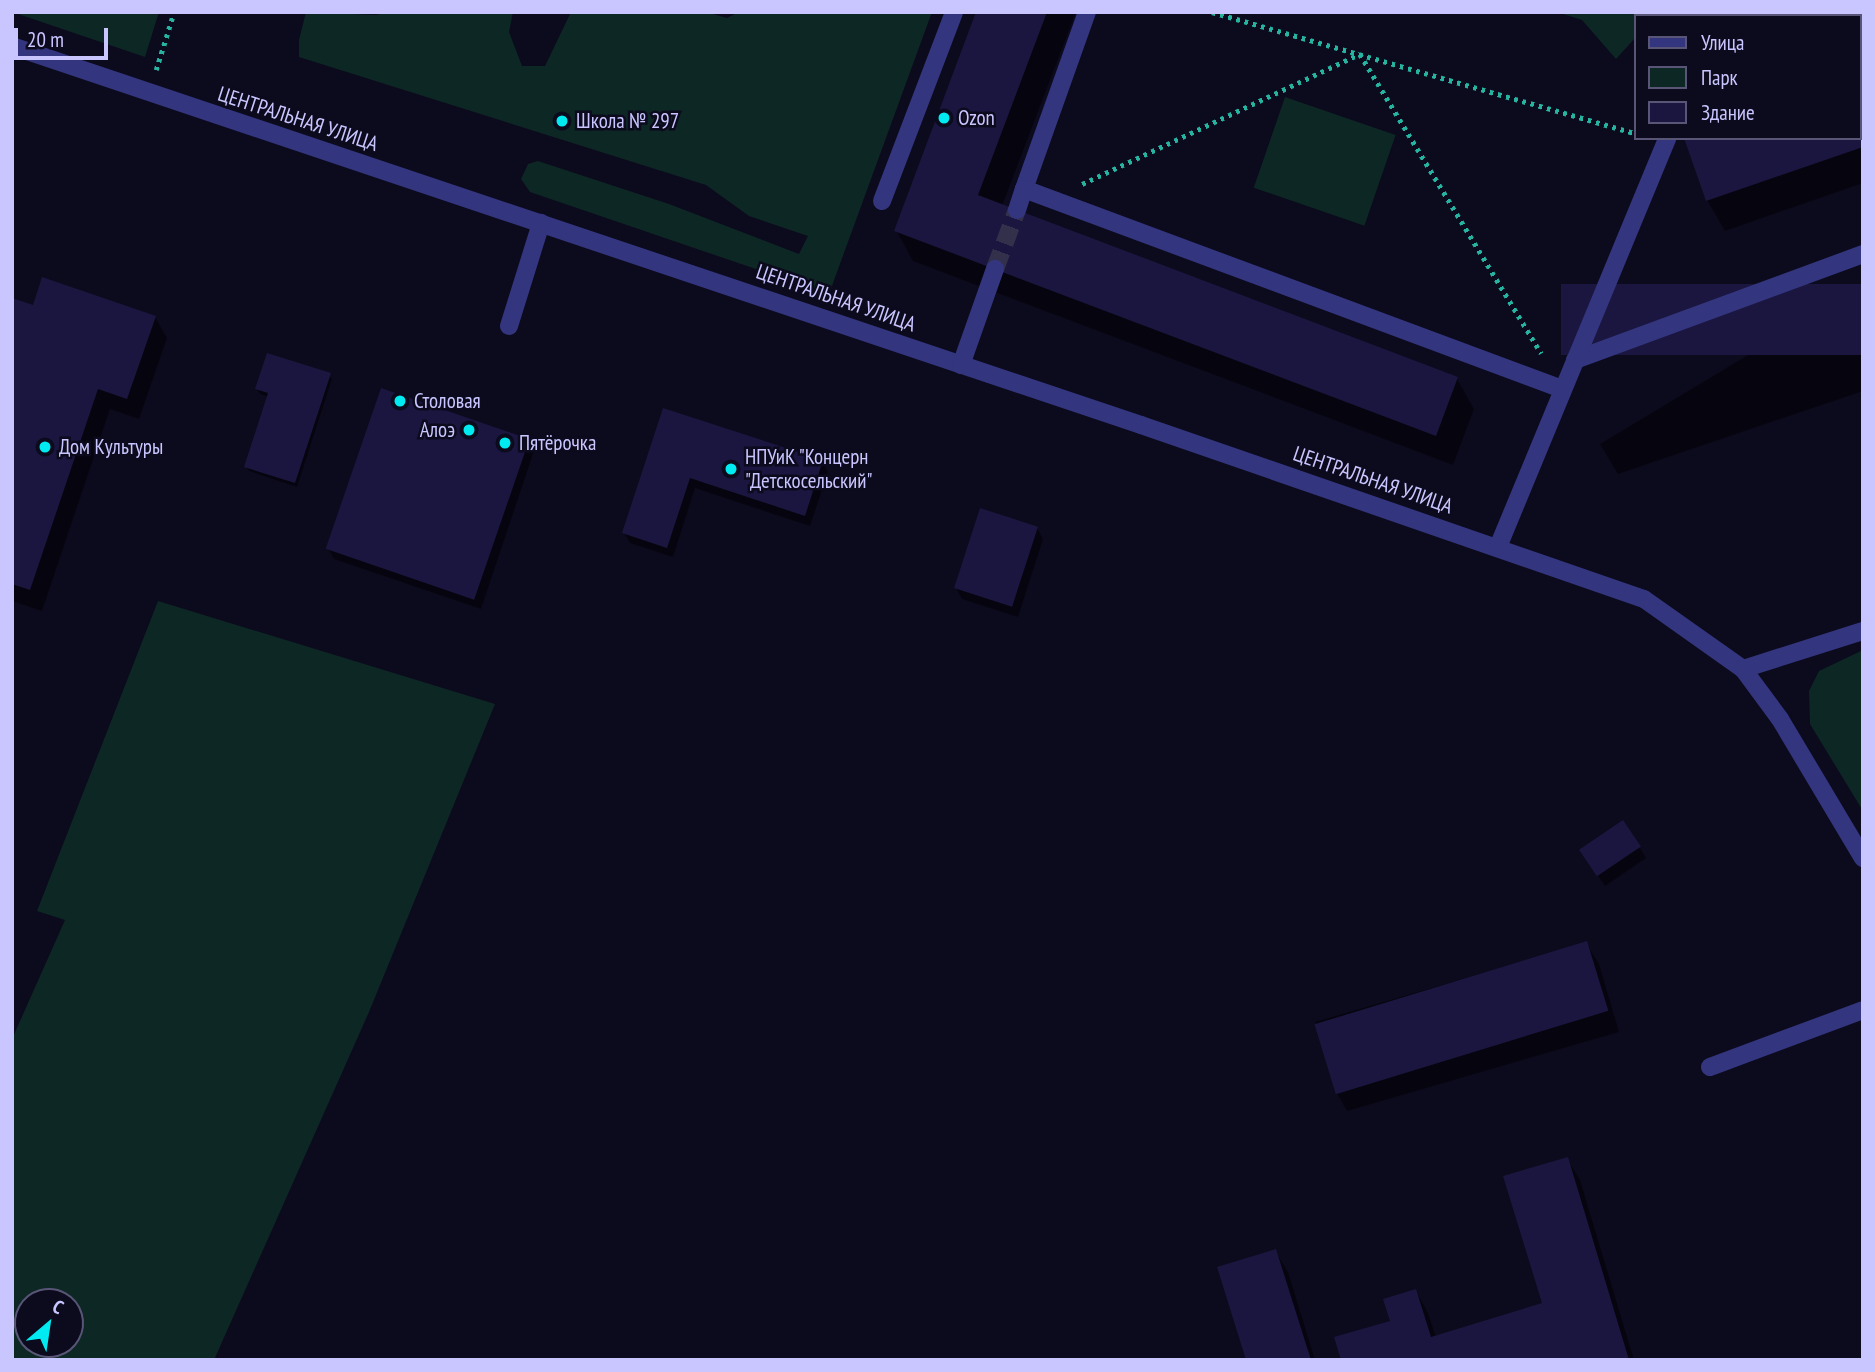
<!DOCTYPE html>
<html>
<head>
<meta charset="utf-8">
<style>
  body { margin:0 }
  #map { position:relative; width:1875px; height:1372px; overflow:hidden; background:#0c0a1d; font-family:"PT Sans Narrow",sans-serif }
  div>[style] { position:absolute }
  [style*='--x'] { left:calc(var(--x)*1px); top:calc(var(--y)*1px); width:calc(var(--w)*1px); rotate:calc(var(--a)*1deg) }
  .green>* { inset:0; background:#0d2724; transform-origin:0 0 }
  .shadow>* { inset:0; background:#0007 }
  .building>* { inset:0; background:#1b163f; transform-origin:0 0 }
  .minor-tunnel>* { height:18px; margin-top:-9px; transform-origin:0; background:repeating-linear-gradient(90deg,#32304a 0 18px,transparent 0 27px) }
  .path>* { height:4.5px; margin-top:-2.25px; transform-origin:0; background:repeating-linear-gradient(90deg,#26b3a0 0 3.5px,transparent 0 8.5px) }
  .minor>* { height:18px; margin:-9px; padding:0 9px; transform-origin:9px; border-radius:9px; background:#33357f }
  .dots>* { width:19px; height:19px; translate:-50% -50%; box-sizing:border-box; border:4px solid #0c0a1d; border-radius:50% }
  span { translate:-50% -50%; white-space:nowrap; text-align:center; line-height:1.15; -webkit-text-stroke:5px #0c0a1d; paint-order:stroke }
  .poi-label { font-size:21px; color:#c9c6ff }
  .left { translate:0 -50%; text-align:left }
  .right { translate:-100% -50%; text-align:right }
  .street-label { font-size:21px; color:#c9c6ff }
  .frame { position:absolute; inset:0; border:14px solid #c9c6ff; pointer-events:none }
  .legend { position:absolute; left:1634px; top:14px; width:228px; height:126px; box-sizing:border-box; background:#0c0a1d; border:2px solid #585577; margin:0; padding:9px 12px; list-style:none; font-size:21px; color:#c9c6ff }
  .legend li { display:flex; align-items:center; gap:14px; height:35px }
  .legend b { width:35px; border:2px solid #585577 }
  .north { position:absolute; left:14px; top:1288px; width:70px; height:70px; box-sizing:border-box; background:#0c0a1d; border:2px solid #585577; border-radius:50%; rotate:29deg; font-size:19px; font-weight:700; line-height:28px; text-align:center; color:#c9c6ff }
  .north::after { content:''; display:block; margin:auto; width:24px; height:32px; background:#00ebf1; clip-path:polygon(50% 0,100% 100%,50% 72%,0 100%) }
  .scale { position:absolute; left:14px; top:28px; width:94px; height:32px; box-sizing:border-box; border:4px solid #c9c6ff; border-top:0; padding-left:9px; font-size:21px; line-height:24px; white-space:nowrap; color:#c9c6ff; -webkit-text-stroke:5px #0c0a1d; paint-order:stroke }
</style>
</head>
<body>
<div id="map">
  <div class="green">
    <div style="clip-path:polygon(12px 12px,159px 12px,145px 57px)"></div>
    <div style="clip-path:polygon(306px 12px,376px 15px,387px 12px,513px 12px,509px 32px,522px 66px,545px 66px,571px 12px,706px 12px,727px 18px,739px 12px,932px 12px,829px 294px,530px 192px,521px 179px,528px 164px,538px 161px,669px 204px,799px 254px,808px 236px,749px 216px,706px 185px,299px 57px,299px 40px)"></div>
    <div style="clip-path:polygon(1557px 12px,1863px 12px,1863px 14px,1635px 16px,1635px 38px,1616px 59px,1582px 20px)"></div>
    <div style="left:1285px;top:97px;width:117px;height:96px;rotate:19deg"></div>
    <div style="clip-path:polygon(evenodd,158px 601px,495px 704px,369px 1012px,214px 1360px,12px 1360px,12px 1039px,65px 920px,37px 911px,158px 601px,70px 1302px,70px 1344px,28px 1344px,28px 1302px,70px 1302px)"></div>
    <div style="clip-path:polygon(1863px 650px,1863px 811px,1810px 724px,1809px 691px,1819px 671px)"></div>
  </div>
  <div class="shadow">
    <div style="clip-path:polygon(978px 12px,1076px 12px,1002px 206px,1457px 379px,1474px 409px,1453px 465px,913px 261px,896px 230px)"></div>
    <div style="clip-path:polygon(1863px 75px,1863px 183px,1725px 231px,1707px 200px,1859px 138px)"></div>
    <div style="clip-path:polygon(1863px 286px,1863px 391px,1618px 474px,1600px 444px)"></div>
    <div style="clip-path:polygon(12px 300px,34px 307px,155px 317px,167px 338px,139px 419px,110px 409px,42px 611px,12px 601px)"></div>
    <div style="clip-path:polygon(329px 375px,332px 379px,297px 487px,249px 471px,246px 466px,269px 397px,260px 394px,257px 389px)"></div>
    <div style="clip-path:polygon(664px 410px,822px 461px,828px 472px,810px 526px,695px 488px,673px 557px,630px 543px,624px 533px)"></div>
    <div style="clip-path:polygon(528px 440px,534px 451px,481px 609px,334px 559px,328px 548px)"></div>
    <div style="clip-path:polygon(1037px 528px,1043px 539px,1018px 617px,962px 599px,956px 588px)"></div>
    <div style="clip-path:polygon(1640px 848px,1646px 858px,1605px 886px,1587px 860px)"></div>
    <div style="clip-path:polygon(1586px 943px,1599px 964px,1619px 1032px,1347px 1111px,1335px 1090px,1315px 1022px)"></div>
    <div style="clip-path:polygon(1567px 1159px,1580px 1180px,1634px 1360px,1343px 1360px,1392px 1322px,1416px 1291px,1428px 1313px,1436px 1337px,1544px 1304px)"></div>
    <div style="clip-path:polygon(1275px 1251px,1288px 1272px,1315px 1360px,1248px 1360px)"></div>
  </div>
  <div class="building">
    <div style="clip-path:polygon(976px 12px,1047px 12px,978px 195px,1458px 377px,1436px 436px,894px 231px)"></div>
    <div style="clip-path:polygon(1863px 73px,1863px 147px,1706px 201px,1684px 138px,1859px 138px,1859px 74px)"></div>
    <div style="clip-path:polygon(42px 277px,156px 316px,127px 399px,98px 389px,30px 590px,12px 584px,12px 298px,33px 305px)"></div>
    <div style="left:1863px;top:284px;width:71px;height:302px;rotate:90deg"></div>
    <div style="clip-path:polygon(267px 353px,331px 373px,295px 483px,244px 467px,268px 393px,255px 389px)"></div>
    <div style="left:381px;top:388px;width:157px;height:170px;rotate:19deg"></div>
    <div style="clip-path:polygon(663px 408px,823px 460px,805px 516px,690px 478px,667px 548px,622px 533px)"></div>
    <div style="left:980px;top:508px;width:61px;height:84px;rotate:18deg"></div>
    <div style="left:1623px;top:820px;width:32px;height:53px;rotate:56deg"></div>
    <div style="left:1587px;top:941px;width:73px;height:285px;rotate:73deg"></div>
    <div style="clip-path:polygon(1568px 1157px,1629px 1360px,1341px 1360px,1334px 1337px,1390px 1321px,1383px 1299px,1416px 1289px,1431px 1337px,1542px 1303px,1503px 1176px)"></div>
    <div style="clip-path:polygon(1276px 1249px,1311px 1360px,1246px 1360px,1217px 1267px)"></div>
  </div>
  <div class="minor-tunnel">
    <div style="--x:995;--y:269;--w:63;--a:-69.6"></div>
  </div>
  <div class="path">
    <div style="--x:1212;--y:12;--w:440;--a:16"></div>
    <div style="--x:156;--y:70;--w:61;--a:-72.8"></div>
    <div style="--x:1082;--y:184;--w:307;--a:-25.1"></div>
    <div style="--x:1360;--y:54;--w:350;--a:58.8"></div>
  </div>
  <div class="minor">
    <div style="--x:1087;--y:12;--w:188;--a:109.6"></div>
    <div style="--x:1024;--y:189;--w:574;--a:20.39"></div>
    <div style="--x:1859;--y:35;--w:4;--a:-14"></div>
    <div style="--x:12;--y:46;--w:1191;--a:18.56"></div>
    <div style="--x:1141;--y:425;--w:532;--a:19.08"></div>
    <div style="--x:1644;--y:599;--w:121;--a:35.3"></div>
    <div style="--x:1743;--y:669;--w:62;--a:53.5"></div>
    <div style="--x:1780;--y:719;--w:162;--a:59.2"></div>
    <div style="--x:882;--y:201;--w:202;--a:-69.1"></div>
    <div style="--x:1017;--y:210;--w:22;--a:-72"></div>
    <div style="--x:509;--y:326;--w:108;--a:-72.7"></div>
    <div style="--x:1575;--y:360;--w:307;--a:-20.2"></div>
    <div style="--x:961;--y:365;--w:102;--a:-70.5"></div>
    <div style="--x:1498;--y:547;--w:443;--a:-67.5"></div>
    <div style="--x:1743;--y:669;--w:126;--a:-17.6"></div>
    <div style="--x:1710;--y:1067;--w:163;--a:-20.4"></div>
  </div>
  <div class="dots">
    <div style="left:944px;top:118px;background:#00ebf1"></div>
    <div style="left:562px;top:121px;background:#00ebf1"></div>
    <div style="left:400px;top:401px;background:#00ebf1"></div>
    <div style="left:469px;top:430px;background:#00ebf1"></div>
    <div style="left:505px;top:443px;background:#00ebf1"></div>
    <div style="left:45px;top:447px;background:#00ebf1"></div>
    <div style="left:731px;top:469px;background:#00ebf1"></div>
  </div>
  <div class="poi-label">
    <span class="left" style="left:958px;top:118px">Ozon</span>
    <span class="left" style="left:576px;top:121px">Школа № 297</span>
    <span class="left" style="left:414px;top:401px">Столовая</span>
    <span class="right" style="left:455px;top:430px">Алоэ</span>
    <span class="left" style="left:519px;top:443px">Пятёрочка</span>
    <span class="left" style="left:59px;top:447px">Дом Культуры</span>
    <span class="left" style="left:745px;top:469px">НПУиК "Концерн<br>"Детскосельский"</span>
  </div>
  <div class="street-label">
    <span style="left:298px;top:119px;rotate:18deg">ЦЕНТРАЛЬНАЯ УЛИЦА</span>
    <span style="left:836px;top:298px;rotate:19deg">ЦЕНТРАЛЬНАЯ УЛИЦА</span>
    <span style="left:1373px;top:480px;rotate:19deg">ЦЕНТРАЛЬНАЯ УЛИЦА</span>
  </div>
  <div class="frame"></div>
  <ul class="legend">
  <li><b style="height:9px;background:#33357f"></b>Улица</li>
  <li><b style="height:19px;background:#0d2724"></b>Парк</li>
  <li><b style="height:19px;background:#1b163f"></b>Здание</li>
  </ul>
  <div class="north">С</div>
  <div class="scale">20 m</div>
</div>
</body>
</html>
